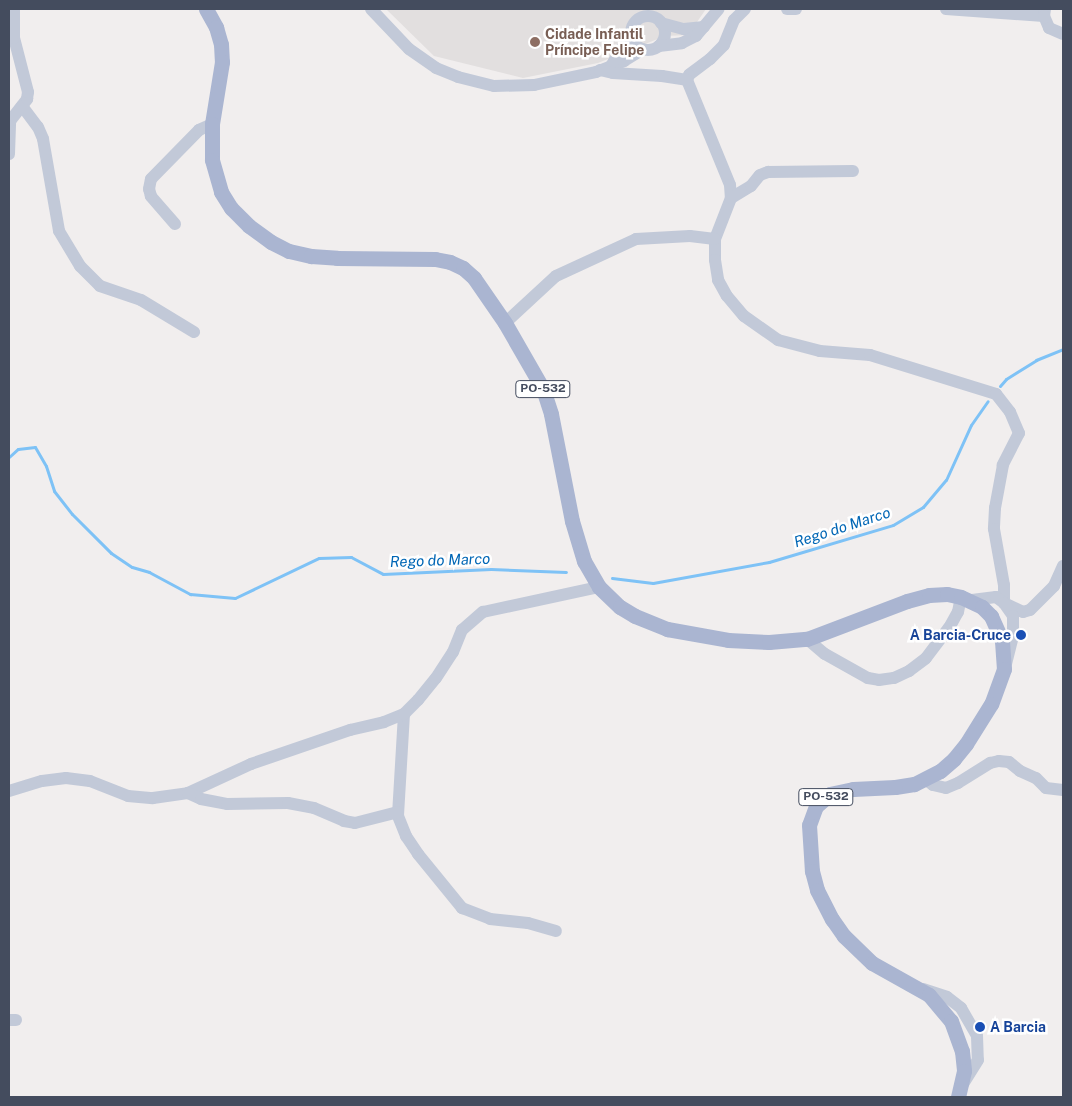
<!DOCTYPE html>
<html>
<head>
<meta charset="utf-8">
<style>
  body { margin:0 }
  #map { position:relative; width:1072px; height:1106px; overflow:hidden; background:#f1eeee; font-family:"Public Sans",sans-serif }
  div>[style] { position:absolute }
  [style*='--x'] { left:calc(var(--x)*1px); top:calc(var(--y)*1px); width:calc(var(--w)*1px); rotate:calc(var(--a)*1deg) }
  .education>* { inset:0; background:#e2dfdf }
  .stream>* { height:3px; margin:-1.5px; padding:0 1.5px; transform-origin:1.5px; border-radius:1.5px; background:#7ec2f6 }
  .minor>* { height:12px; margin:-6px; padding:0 6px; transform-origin:6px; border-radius:6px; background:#c2c9d8 }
  .minor>.ring { margin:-6px; padding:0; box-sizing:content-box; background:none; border:12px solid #c2c9d8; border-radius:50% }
  .major>* { height:15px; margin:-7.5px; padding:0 7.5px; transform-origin:7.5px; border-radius:7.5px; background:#aab5d1 }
  .dots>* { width:14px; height:14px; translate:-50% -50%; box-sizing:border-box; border:2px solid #fff; border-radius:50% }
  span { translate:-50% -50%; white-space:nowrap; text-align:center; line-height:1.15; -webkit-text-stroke:5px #fff; paint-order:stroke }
  .shield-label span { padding:1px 4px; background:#fff; border:1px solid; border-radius:4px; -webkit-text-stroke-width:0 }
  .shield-label { font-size:12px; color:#444c5e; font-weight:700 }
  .education-label { font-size:14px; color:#785e54; font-weight:700 }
  .left { translate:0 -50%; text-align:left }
  .transit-label { font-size:14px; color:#164399; font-weight:700 }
  .right { translate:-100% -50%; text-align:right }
  .water-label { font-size:15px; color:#0066b5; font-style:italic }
  .frame { position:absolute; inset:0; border:10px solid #444c5e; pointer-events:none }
</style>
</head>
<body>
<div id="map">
  <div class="education">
    <div style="clip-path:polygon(386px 9px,706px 9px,688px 35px,665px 36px,598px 63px,523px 78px,434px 56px)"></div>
  </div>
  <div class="stream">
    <div style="--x:1000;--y:386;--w:9;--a:-49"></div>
    <div style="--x:1006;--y:379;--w:36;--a:-32"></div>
    <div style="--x:1036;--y:360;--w:29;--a:-22"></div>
    <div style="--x:9;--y:457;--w:12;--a:-42"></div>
    <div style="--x:18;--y:449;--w:17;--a:-7"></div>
    <div style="--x:35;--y:447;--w:22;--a:60"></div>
    <div style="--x:46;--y:466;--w:26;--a:72"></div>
    <div style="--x:54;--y:491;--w:29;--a:52"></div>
    <div style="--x:72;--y:514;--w:55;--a:45"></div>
    <div style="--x:111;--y:553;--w:25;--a:34"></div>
    <div style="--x:132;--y:567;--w:18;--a:16"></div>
    <div style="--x:149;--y:572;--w:47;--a:28.2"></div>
    <div style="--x:190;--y:594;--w:45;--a:5.1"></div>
    <div style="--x:235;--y:598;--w:93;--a:-25.5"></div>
    <div style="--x:319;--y:558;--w:32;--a:-2"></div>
    <div style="--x:351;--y:557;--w:36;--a:28"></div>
    <div style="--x:383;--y:574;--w:108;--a:-2.7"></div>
    <div style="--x:491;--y:569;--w:75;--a:2.3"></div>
    <div style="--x:612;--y:578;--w:41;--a:7"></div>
    <div style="--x:653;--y:583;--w:118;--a:-10.3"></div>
    <div style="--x:769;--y:562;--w:129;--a:-16.6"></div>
    <div style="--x:893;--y:525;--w:35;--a:-31"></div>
    <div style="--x:923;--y:507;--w:35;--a:-50"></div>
    <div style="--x:946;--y:480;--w:60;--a:-65.6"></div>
    <div style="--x:971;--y:425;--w:29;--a:-55"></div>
  </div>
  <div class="minor">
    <div style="--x:371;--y:9;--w:55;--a:46.5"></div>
    <div style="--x:409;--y:49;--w:33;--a:35"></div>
    <div style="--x:436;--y:68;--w:24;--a:22"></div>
    <div style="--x:458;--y:77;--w:37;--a:14"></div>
    <div style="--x:494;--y:86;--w:40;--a:-1.4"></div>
    <div style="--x:534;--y:85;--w:63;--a:-11.8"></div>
    <div style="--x:596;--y:72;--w:30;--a:-21"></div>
    <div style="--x:624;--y:61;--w:22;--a:-32"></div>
    <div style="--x:745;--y:9;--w:16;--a:135"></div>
    <div style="--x:734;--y:20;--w:27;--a:112"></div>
    <div style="--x:724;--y:45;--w:20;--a:135"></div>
    <div style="--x:710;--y:59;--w:26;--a:143"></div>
    <div style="--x:689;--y:75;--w:5;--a:112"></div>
    <div style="--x:687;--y:80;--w:113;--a:67.7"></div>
    <div style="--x:730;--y:185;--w:13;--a:86"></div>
    <div style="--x:731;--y:198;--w:44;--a:111.3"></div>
    <div style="--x:715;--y:239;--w:21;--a:90"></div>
    <div style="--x:715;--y:260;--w:20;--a:81"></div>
    <div style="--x:718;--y:280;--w:18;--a:61"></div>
    <div style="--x:727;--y:296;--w:26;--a:50"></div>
    <div style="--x:744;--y:316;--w:42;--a:35.2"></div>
    <div style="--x:778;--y:340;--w:43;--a:14.7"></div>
    <div style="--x:820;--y:351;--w:50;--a:4.6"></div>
    <div style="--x:870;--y:355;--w:132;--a:17.2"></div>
    <div style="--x:996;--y:394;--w:23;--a:52"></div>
    <div style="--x:1010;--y:412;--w:23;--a:67"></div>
    <div style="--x:1019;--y:433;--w:36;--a:117"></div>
    <div style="--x:1003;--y:465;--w:44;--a:100.5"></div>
    <div style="--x:995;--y:508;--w:21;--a:93"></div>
    <div style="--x:994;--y:529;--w:57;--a:79.9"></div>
    <div style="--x:1004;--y:585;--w:18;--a:90"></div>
    <div style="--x:1004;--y:603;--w:21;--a:25"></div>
    <div style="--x:1023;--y:612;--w:7;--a:-16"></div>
    <div style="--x:1030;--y:610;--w:34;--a:-45"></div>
    <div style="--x:1054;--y:586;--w:22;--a:-66"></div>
    <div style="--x:787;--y:9;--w:9;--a:0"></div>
    <div style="--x:946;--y:9;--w:98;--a:4.1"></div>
    <div style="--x:1045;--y:9;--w:7;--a:98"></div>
    <div style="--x:1044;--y:16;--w:13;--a:67"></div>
    <div style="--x:1049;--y:28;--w:15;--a:23"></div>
    <div class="ring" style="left:631px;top:16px;width:22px;height:22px"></div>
    <div style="--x:661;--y:23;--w:24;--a:15"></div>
    <div style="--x:684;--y:29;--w:20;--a:-6"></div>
    <div style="--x:659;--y:46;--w:23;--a:-7"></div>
    <div style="--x:682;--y:43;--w:16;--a:-27"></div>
    <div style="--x:696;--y:36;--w:35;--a:-50"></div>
    <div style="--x:611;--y:66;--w:39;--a:-58"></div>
    <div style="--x:600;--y:70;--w:13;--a:13"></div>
    <div style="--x:613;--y:73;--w:49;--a:3.5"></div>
    <div style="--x:662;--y:76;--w:25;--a:9"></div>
    <div style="--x:22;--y:106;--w:26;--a:53"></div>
    <div style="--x:38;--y:127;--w:13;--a:67"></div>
    <div style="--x:43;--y:139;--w:93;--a:80.1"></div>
    <div style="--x:59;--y:231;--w:41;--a:59"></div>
    <div style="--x:80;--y:266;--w:28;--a:45"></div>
    <div style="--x:100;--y:286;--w:43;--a:18.9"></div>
    <div style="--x:141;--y:300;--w:62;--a:31.1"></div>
    <div style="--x:9;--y:154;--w:33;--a:-88"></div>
    <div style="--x:10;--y:121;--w:28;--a:-52"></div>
    <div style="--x:27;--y:99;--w:7;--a:-82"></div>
    <div style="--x:28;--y:92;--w:56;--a:-104.5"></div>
    <div style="--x:14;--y:38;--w:29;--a:-90"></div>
    <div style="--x:731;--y:198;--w:23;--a:-31"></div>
    <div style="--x:751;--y:186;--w:14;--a:-51"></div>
    <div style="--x:760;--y:175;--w:9;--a:-21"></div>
    <div style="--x:768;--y:172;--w:85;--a:-0.7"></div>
    <div style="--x:175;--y:224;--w:37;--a:-131"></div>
    <div style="--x:151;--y:196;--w:7;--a:-106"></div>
    <div style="--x:149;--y:189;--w:10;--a:-79"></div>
    <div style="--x:151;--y:179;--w:69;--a:-45.6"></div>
    <div style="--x:199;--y:130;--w:14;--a:-25"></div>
    <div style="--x:505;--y:323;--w:69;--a:-42.7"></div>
    <div style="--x:556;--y:276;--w:88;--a:-24.8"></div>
    <div style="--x:636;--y:239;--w:54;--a:-3.2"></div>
    <div style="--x:690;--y:236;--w:25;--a:7"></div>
    <div style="--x:972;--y:600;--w:24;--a:-7"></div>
    <div style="--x:996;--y:597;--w:10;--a:37"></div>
    <div style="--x:1004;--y:603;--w:16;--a:55"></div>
    <div style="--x:1013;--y:616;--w:20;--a:90"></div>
    <div style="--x:1013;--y:636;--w:29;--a:104"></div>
    <div style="--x:807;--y:639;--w:23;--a:40"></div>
    <div style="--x:825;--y:654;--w:49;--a:29.2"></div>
    <div style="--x:868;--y:678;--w:11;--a:10"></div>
    <div style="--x:879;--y:680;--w:15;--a:-8"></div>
    <div style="--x:894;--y:678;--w:17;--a:-25"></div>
    <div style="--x:909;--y:671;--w:21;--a:-37"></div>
    <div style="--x:926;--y:658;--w:38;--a:-53"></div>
    <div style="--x:949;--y:628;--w:18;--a:-61"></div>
    <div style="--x:958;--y:612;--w:15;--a:-79"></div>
    <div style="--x:404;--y:714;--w:102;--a:93.4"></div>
    <div style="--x:398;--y:816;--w:22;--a:68"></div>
    <div style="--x:406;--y:836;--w:22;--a:56"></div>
    <div style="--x:418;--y:854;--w:70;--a:50.8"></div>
    <div style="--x:462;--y:908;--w:30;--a:21"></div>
    <div style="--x:490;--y:919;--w:38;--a:6"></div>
    <div style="--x:528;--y:923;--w:29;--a:16"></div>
    <div style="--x:925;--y:779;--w:10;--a:37"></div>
    <div style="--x:933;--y:785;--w:13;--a:13"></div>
    <div style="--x:946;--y:788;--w:13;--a:-23"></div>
    <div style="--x:958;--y:783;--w:38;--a:-32"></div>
    <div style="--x:990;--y:763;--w:9;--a:-13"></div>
    <div style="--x:999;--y:761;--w:10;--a:6"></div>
    <div style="--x:1009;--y:762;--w:14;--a:39"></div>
    <div style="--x:1020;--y:771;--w:17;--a:24"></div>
    <div style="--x:1036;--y:778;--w:14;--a:45"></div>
    <div style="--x:1046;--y:788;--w:17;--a:7"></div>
    <div style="--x:9;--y:791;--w:34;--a:-17"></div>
    <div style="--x:42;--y:781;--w:24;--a:-7"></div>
    <div style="--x:66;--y:778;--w:24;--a:7"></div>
    <div style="--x:90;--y:781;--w:41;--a:21.5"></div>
    <div style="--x:128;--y:796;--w:25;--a:5"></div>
    <div style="--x:153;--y:798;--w:35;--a:-8"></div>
    <div style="--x:188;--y:793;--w:69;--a:-24.7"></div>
    <div style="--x:251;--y:764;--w:105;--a:-19"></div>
    <div style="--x:350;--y:730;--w:35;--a:-13"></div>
    <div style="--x:384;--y:722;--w:22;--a:-22"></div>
    <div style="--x:404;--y:714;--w:20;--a:-45"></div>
    <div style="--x:418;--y:700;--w:28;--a:-51"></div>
    <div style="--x:436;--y:678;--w:31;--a:-57"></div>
    <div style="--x:453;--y:652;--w:24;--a:-68"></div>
    <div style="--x:462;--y:630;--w:28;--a:-41"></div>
    <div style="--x:483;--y:612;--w:119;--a:-12.2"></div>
    <div style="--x:188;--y:793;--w:14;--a:25"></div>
    <div style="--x:201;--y:799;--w:26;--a:11"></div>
    <div style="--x:227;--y:804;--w:61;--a:-0.9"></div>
    <div style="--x:288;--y:803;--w:26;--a:11"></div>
    <div style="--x:314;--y:808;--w:33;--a:23"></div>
    <div style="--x:344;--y:821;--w:11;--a:10"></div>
    <div style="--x:355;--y:823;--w:44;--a:-14.3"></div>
    <div style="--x:923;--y:989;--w:25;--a:18"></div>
    <div style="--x:947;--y:997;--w:18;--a:38"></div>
    <div style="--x:961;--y:1008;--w:32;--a:60"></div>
    <div style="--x:977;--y:1036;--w:24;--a:88"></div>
    <div style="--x:978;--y:1060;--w:31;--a:122"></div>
    <div style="--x:9;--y:1020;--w:7;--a:0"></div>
  </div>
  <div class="major">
    <div style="--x:206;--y:9;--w:21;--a:61"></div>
    <div style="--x:216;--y:27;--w:18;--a:74"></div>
    <div style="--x:221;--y:44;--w:18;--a:87"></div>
    <div style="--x:222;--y:62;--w:63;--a:99.2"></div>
    <div style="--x:212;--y:124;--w:36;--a:90"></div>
    <div style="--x:212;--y:160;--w:33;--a:74"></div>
    <div style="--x:221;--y:192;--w:19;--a:58"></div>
    <div style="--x:231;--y:208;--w:25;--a:45"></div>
    <div style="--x:249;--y:226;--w:27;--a:36"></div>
    <div style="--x:271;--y:242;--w:20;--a:27"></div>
    <div style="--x:289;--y:251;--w:23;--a:13"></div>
    <div style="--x:311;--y:256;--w:26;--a:4"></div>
    <div style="--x:337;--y:258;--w:98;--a:0.6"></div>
    <div style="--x:435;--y:259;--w:15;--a:11"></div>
    <div style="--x:450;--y:262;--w:14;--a:25"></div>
    <div style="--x:463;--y:268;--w:15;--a:42"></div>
    <div style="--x:474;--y:278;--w:55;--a:55.4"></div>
    <div style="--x:505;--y:323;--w:76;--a:60.1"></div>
    <div style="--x:543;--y:389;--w:26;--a:72"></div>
    <div style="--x:551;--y:414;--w:109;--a:78.9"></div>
    <div style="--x:572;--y:521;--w:42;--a:73.3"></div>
    <div style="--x:584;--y:561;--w:30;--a:60"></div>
    <div style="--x:599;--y:587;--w:29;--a:44"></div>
    <div style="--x:620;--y:607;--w:17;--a:31"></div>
    <div style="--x:635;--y:616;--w:35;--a:22"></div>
    <div style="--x:667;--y:629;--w:62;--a:10.2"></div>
    <div style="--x:728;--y:640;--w:41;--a:2.8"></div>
    <div style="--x:769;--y:642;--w:38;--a:-5"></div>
    <div style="--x:807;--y:639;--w:107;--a:-20.8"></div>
    <div style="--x:907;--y:601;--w:23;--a:-15"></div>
    <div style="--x:929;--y:595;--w:18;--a:-3"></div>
    <div style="--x:947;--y:594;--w:14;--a:12"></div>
    <div style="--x:961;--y:597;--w:23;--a:25"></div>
    <div style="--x:982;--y:607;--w:13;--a:45"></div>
    <div style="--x:991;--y:616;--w:27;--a:66"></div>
    <div style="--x:1002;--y:641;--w:28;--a:86"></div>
    <div style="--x:1004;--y:669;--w:37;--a:110"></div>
    <div style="--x:991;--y:704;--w:47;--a:122"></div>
    <div style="--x:966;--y:744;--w:19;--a:129"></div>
    <div style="--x:954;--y:759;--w:18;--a:139"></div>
    <div style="--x:940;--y:771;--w:29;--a:153"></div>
    <div style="--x:914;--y:784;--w:19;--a:171"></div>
    <div style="--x:895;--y:787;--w:42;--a:177.3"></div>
    <div style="--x:853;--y:789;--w:24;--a:168"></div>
    <div style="--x:830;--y:794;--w:18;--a:139"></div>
    <div style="--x:816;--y:806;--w:20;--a:110"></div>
    <div style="--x:809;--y:825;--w:46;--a:86.3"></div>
    <div style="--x:812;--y:871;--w:20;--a:75"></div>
    <div style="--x:817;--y:890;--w:33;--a:63"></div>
    <div style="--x:832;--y:919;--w:21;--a:55"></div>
    <div style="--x:844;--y:936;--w:39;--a:44"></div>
    <div style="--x:872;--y:963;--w:65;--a:29.3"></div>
    <div style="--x:929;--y:995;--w:34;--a:50"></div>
    <div style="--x:951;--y:1021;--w:32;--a:70"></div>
    <div style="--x:962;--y:1051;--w:20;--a:84"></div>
    <div style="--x:964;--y:1071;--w:27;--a:103"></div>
  </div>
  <div class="dots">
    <div style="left:535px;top:42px;background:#8d6e63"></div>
    <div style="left:1021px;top:635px;background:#1a4fb4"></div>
    <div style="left:980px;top:1027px;background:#1a4fb4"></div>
  </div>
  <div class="shield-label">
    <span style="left:543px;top:389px">PO-532</span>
    <span style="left:826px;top:797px">PO-532</span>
  </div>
  <div class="education-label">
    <span class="left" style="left:545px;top:42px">Cidade Infantil<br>Príncipe Felipe</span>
  </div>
  <div class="transit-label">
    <span class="right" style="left:1011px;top:635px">A Barcia-Cruce</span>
    <span class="left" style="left:990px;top:1027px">A Barcia</span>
  </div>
  <div class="water-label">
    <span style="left:842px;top:527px;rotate:-18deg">Rego do Marco</span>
    <span style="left:440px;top:560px;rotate:-2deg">Rego do Marco</span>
  </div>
  <div class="frame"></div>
</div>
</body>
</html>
